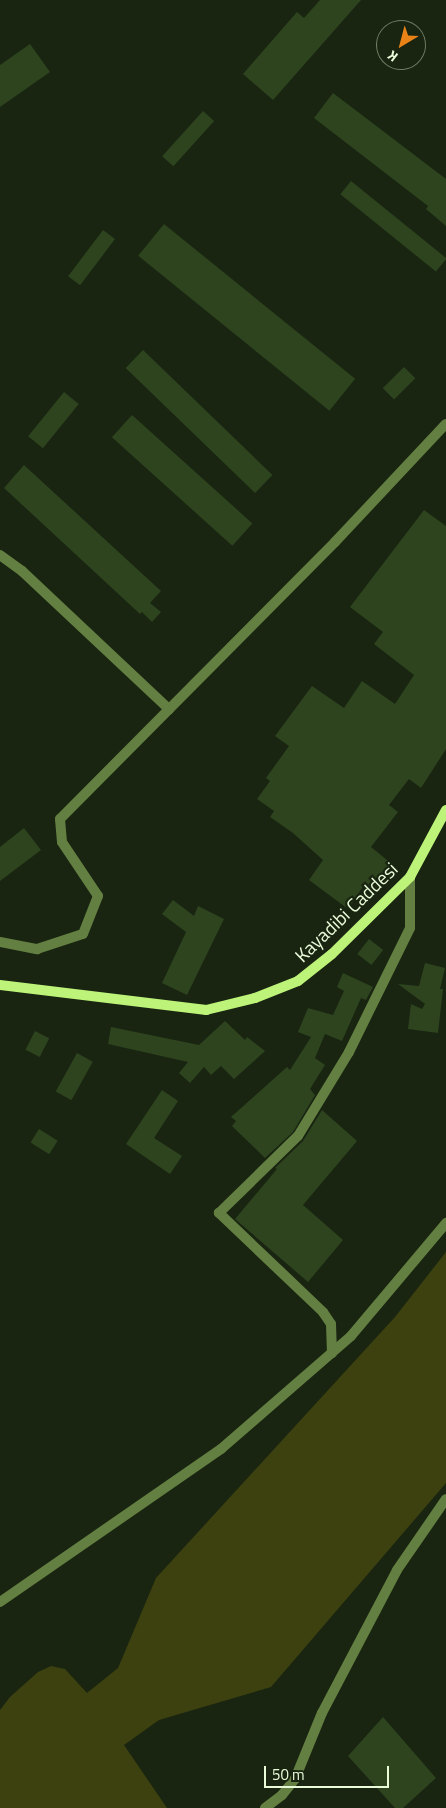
<!DOCTYPE html>
<html>
<head>
<meta charset="utf-8">
<style>
  body { margin:0 }
  #map { position:relative; width:446px; height:1808px; overflow:hidden; background:#192511; font-family:"Titillium Web",sans-serif }
  div>[style] { position:absolute }
  [style*='--x'] { left:calc(var(--x)*1px); top:calc(var(--y)*1px); width:calc(var(--w)*1px); rotate:calc(var(--a)*1deg) }
  .water>* { inset:0; background:#3d400f }
  .building>* { inset:0; background:#2d441f; transform-origin:0 0 }
  .lane>* { height:10px; margin:-5px; padding:0 5px; transform-origin:5px; border-radius:5px; background:#637f41 }
  .street>* { height:10px; margin:-5px; padding:0 5px; transform-origin:5px; border-radius:5px; background:#637f41 }
  .secondary>* { height:10px; margin:-5px; padding:0 5px; transform-origin:5px; border-radius:5px; background:#bdf378 }
  span { translate:-50% -50%; white-space:nowrap; text-align:center; line-height:1.15; -webkit-text-stroke:4.5px #192511; paint-order:stroke }
  .street-label { font-size:19px; color:#e9fbd9 }
  .north { position:absolute; left:376px; top:20px; width:50px; height:50px; box-sizing:border-box; background:#192511; border:1px solid #6c7b61; border-radius:50%; rotate:217deg; font-size:14px; font-weight:700; line-height:20px; text-align:center; color:#e9fbd9 }
  .north::after { content:''; display:block; margin:auto; width:18px; height:22px; background:#e98317; clip-path:polygon(50% 0,100% 100%,50% 72%,0 100%) }
  .scale { position:absolute; left:264px; top:1766px; width:125px; height:22px; box-sizing:border-box; border:2px solid #e9fbd9; border-top:0; padding-left:6px; font-size:15px; line-height:18px; white-space:nowrap; color:#e9fbd9; -webkit-text-stroke:4px #192511; paint-order:stroke }
</style>
</head>
<body>
<div id="map">
  <div class="water">
    <div style="clip-path:polygon(446px 1252px,446px 1483px,271px 1687px,159px 1720px,124px 1745px,167px 1808px,0 1808px,0 1710px,10px 1697px,38px 1672px,51px 1666px,65px 1669px,87px 1693px,118px 1668px,156px 1578px,395px 1317px)"></div>
  </div>
  <div class="building">
    <div style="clip-path:polygon(320px 0,361px 0,273px 100px,243px 74px,297px 12px,304px 18px)"></div>
    <div style="clip-path:polygon(30px 44px,50px 72px,0 107px,0 65px)"></div>
    <div style="clip-path:polygon(333px 93px,446px 179px,446px 226px,426px 209px,428px 206px,314px 118px)"></div>
    <div style="left:203px;top:111px;width:15px;height:61px;rotate:42deg"></div>
    <div style="left:351px;top:181px;width:123px;height:17px;rotate:39deg"></div>
    <div style="left:164px;top:224px;width:246px;height:41px;rotate:39deg"></div>
    <div style="left:103px;top:230px;width:15px;height:58px;rotate:37deg"></div>
    <div style="left:143px;top:350px;width:180px;height:25px;rotate:44deg"></div>
    <div style="left:404px;top:367px;width:16px;height:30px;rotate:45deg"></div>
    <div style="left:64px;top:392px;width:19px;height:57px;rotate:39deg"></div>
    <div style="left:132px;top:415px;width:162px;height:30px;rotate:42deg"></div>
    <div style="clip-path:polygon(24px 465px,161px 591px,150px 603px,161px 612px,152px 622px,142px 612px,140px 614px,4px 488px)"></div>
    <div style="clip-path:polygon(424px 510px,446px 526px,446px 749px,421px 788px,409px 779px,389px 805px,398px 812px,371px 847px,393px 865px,386px 874px,389px 876px,375px 894px,364px 885px,348px 909px,309px 880px,323px 860px,293px 833px,270px 817px,274px 811px,257px 799px,270px 781px,266px 778px,289px 746px,275px 736px,312px 686px,344px 708px,362px 681px,395px 704px,414px 675px,374px 644px,383px 632px,350px 607px)"></div>
    <div style="clip-path:polygon(24px 828px,41px 850px,0 881px,0 847px)"></div>
    <div style="clip-path:polygon(173px 900px,194px 916px,198px 906px,224px 919px,187px 995px,162px 983px,186px 932px,162px 914px)"></div>
    <div style="left:369px;top:939px;width:18px;height:19px;rotate:38deg"></div>
    <div style="clip-path:polygon(425px 963px,445px 968px,440px 989px,443px 989px,438px 1033px,408px 1029px,411px 1004px,422px 1009px,425px 1004px,398px 984px,419px 986px)"></div>
    <div style="clip-path:polygon(343px 973px,373px 987px,366px 1000px,361px 998px,342px 1041px,325px 1034px,315px 1058px,325px 1065px,310px 1089px,315px 1095px,293px 1132px,265px 1158px,232px 1126px,236px 1121px,231px 1117px,287px 1067px,290px 1070px,311px 1037px,298px 1032px,308px 1008px,333px 1015px,344px 991px,337px 987px)"></div>
    <div style="clip-path:polygon(225px 1021px,245px 1040px,247px 1037px,265px 1051px,234px 1079px,221px 1066px,211px 1075px,204px 1067px,190px 1083px,179px 1073px,188px 1062px,108px 1044px,111px 1027px,199px 1045px)"></div>
    <div style="left:35px;top:1031px;width:16px;height:21px;rotate:27deg"></div>
    <div style="left:77px;top:1053px;width:18px;height:44px;rotate:29deg"></div>
    <div style="clip-path:polygon(162px 1090px,178px 1101px,154px 1138px,182px 1156px,170px 1174px,126px 1144px)"></div>
    <div style="clip-path:polygon(322px 1110px,357px 1141px,303px 1205px,343px 1240px,308px 1282px,235px 1219px,277px 1169px,275px 1168px,303px 1141px)"></div>
    <div style="left:39px;top:1129px;width:22px;height:16px;rotate:32deg"></div>
    <div style="clip-path:polygon(383px 1717px,436px 1778px,403px 1808px,395px 1808px,348px 1756px)"></div>
  </div>
  <div class="lane">
    <div style="--x:0;--y:555;--w:27;--a:36"></div>
    <div style="--x:22;--y:571;--w:202;--a:43.2"></div>
    <div style="--x:0;--y:942;--w:38;--a:11"></div>
    <div style="--x:37;--y:949;--w:48;--a:-18.1"></div>
    <div style="--x:83;--y:934;--w:41;--a:-68.5"></div>
    <div style="--x:98;--y:896;--w:65;--a:-123.7"></div>
    <div style="--x:62;--y:842;--w:23;--a:-95"></div>
    <div style="--x:60;--y:819;--w:390;--a:-45.2"></div>
    <div style="--x:335;--y:542;--w:162;--a:-46.8"></div>
  </div>
  <div class="street">
    <div style="--x:332;--y:1353;--w:29;--a:-92"></div>
    <div style="--x:331;--y:1324;--w:14;--a:-124"></div>
    <div style="--x:323;--y:1312;--w:144;--a:-136.4"></div>
    <div style="--x:219;--y:1213;--w:110;--a:-44.3"></div>
    <div style="--x:298;--y:1136;--w:98;--a:-58.7"></div>
    <div style="--x:349;--y:1052;--w:138;--a:-63.8"></div>
    <div style="--x:410;--y:928;--w:51;--a:-90"></div>
    <div style="--x:0;--y:1602;--w:269;--a:-34.7"></div>
    <div style="--x:221;--y:1449;--w:172;--a:-41"></div>
    <div style="--x:351;--y:1336;--w:148;--a:-49.9"></div>
    <div style="--x:265;--y:1808;--w:21;--a:-37"></div>
    <div style="--x:282;--y:1795;--w:21;--a:-51"></div>
    <div style="--x:295;--y:1779;--w:71;--a:-67.8"></div>
    <div style="--x:322;--y:1713;--w:161;--a:-62.3"></div>
    <div style="--x:397;--y:1570;--w:86;--a:-55.4"></div>
  </div>
  <div class="secondary">
    <div style="--x:0;--y:985;--w:208;--a:6.9"></div>
    <div style="--x:206;--y:1010;--w:50;--a:-13.8"></div>
    <div style="--x:255;--y:998;--w:46;--a:-21.6"></div>
    <div style="--x:298;--y:981;--w:43;--a:-38.5"></div>
    <div style="--x:332;--y:954;--w:110;--a:-44.6"></div>
    <div style="--x:410;--y:877;--w:76;--a:-61.8"></div>
  </div>
  <div class="street-label">
    <span style="left:346px;top:912px;rotate:-44deg">Kayadibi Caddesi</span>
  </div>
  <div class="north">K</div>
  <div class="scale">50 m</div>
</div>
</body>
</html>
